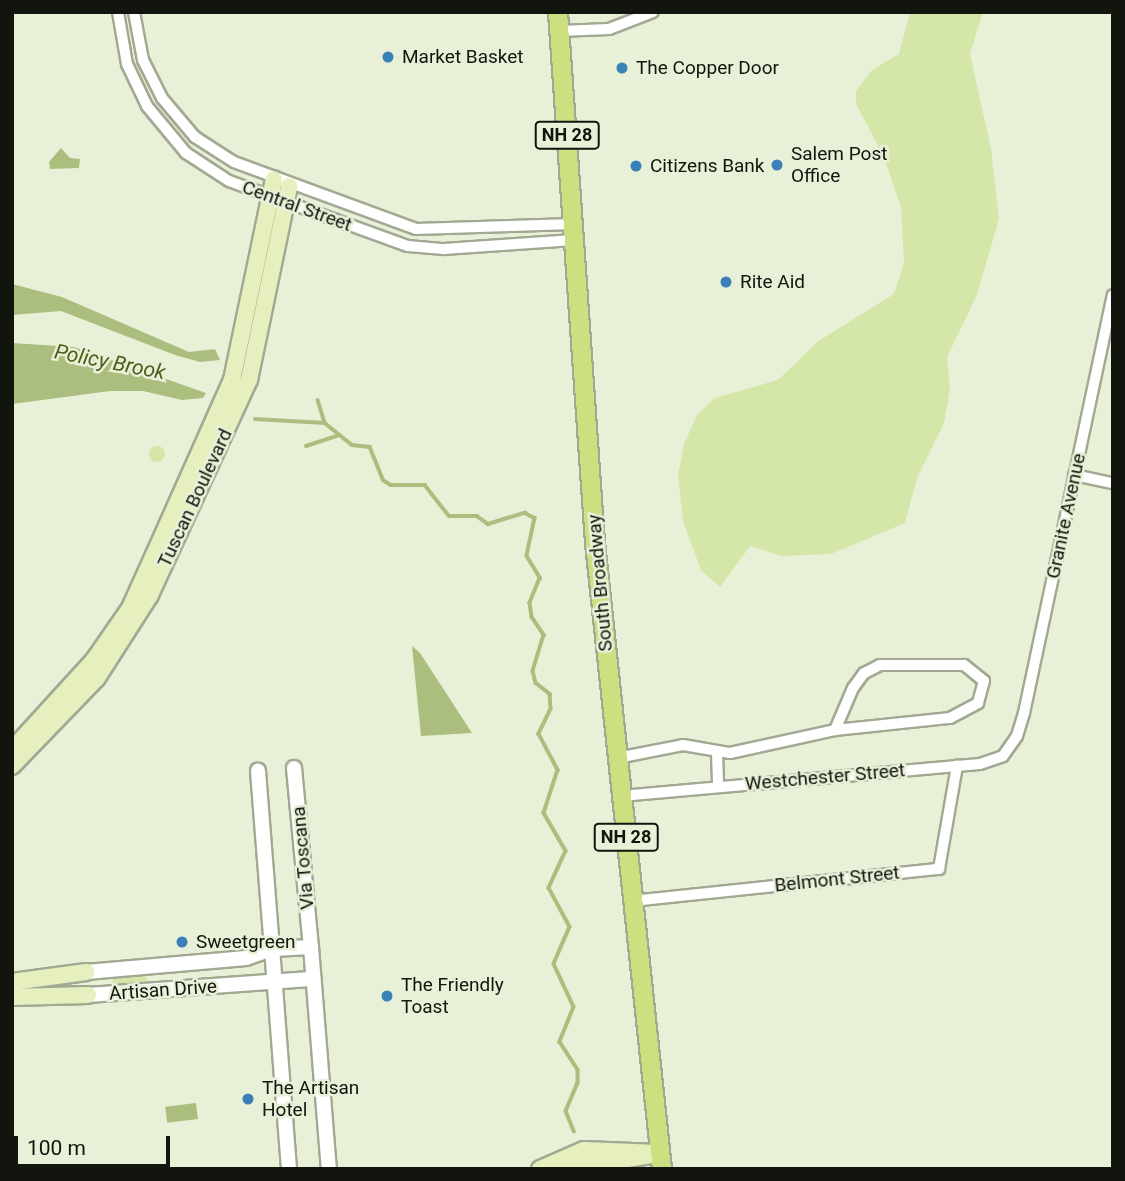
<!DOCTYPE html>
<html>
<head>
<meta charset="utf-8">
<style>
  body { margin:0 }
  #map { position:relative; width:1125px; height:1181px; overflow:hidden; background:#e8f0d8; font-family:Roboto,sans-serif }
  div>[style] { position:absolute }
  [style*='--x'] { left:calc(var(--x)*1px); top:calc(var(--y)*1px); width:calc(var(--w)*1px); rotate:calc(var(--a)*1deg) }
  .green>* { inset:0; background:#d5e7a8; transform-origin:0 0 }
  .round { border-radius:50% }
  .water>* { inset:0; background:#abbe7e; transform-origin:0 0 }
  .stream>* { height:3.5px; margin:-1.75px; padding:0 1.75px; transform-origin:1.75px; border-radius:1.75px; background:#abbe7e }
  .roads { filter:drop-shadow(2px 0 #a2a993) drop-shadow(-2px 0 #a2a993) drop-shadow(0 2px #a2a993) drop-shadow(0 -2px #a2a993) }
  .minor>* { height:10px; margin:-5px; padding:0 5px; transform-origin:5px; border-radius:5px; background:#fff }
  .tertiary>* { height:14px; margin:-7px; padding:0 7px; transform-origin:7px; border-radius:7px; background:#fff }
  .secondary>* { height:16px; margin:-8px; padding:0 8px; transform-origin:8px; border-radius:8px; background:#e6f0bf }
  .primary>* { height:18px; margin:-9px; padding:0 9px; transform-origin:9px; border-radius:9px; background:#cce07f }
  .dots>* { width:19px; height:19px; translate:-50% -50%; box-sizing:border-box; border:4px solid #e8f0d8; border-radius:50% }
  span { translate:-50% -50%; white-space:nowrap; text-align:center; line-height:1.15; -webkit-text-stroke:5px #e8f0d8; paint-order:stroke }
  .shield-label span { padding:2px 5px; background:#e8f0d8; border:2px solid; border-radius:5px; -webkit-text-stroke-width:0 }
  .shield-label { font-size:18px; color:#12150d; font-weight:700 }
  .poi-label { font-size:19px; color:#12150d }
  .left { translate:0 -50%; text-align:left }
  .street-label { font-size:19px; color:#12150d }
  .water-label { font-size:21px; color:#4d5d18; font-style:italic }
  .frame { position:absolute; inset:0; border:14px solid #12150d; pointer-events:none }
  .scale { position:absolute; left:14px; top:1136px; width:156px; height:32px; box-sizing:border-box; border:4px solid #12150d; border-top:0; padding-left:9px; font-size:21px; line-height:24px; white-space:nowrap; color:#12150d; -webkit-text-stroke:5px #e8f0d8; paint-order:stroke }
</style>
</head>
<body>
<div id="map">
  <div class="green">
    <div style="clip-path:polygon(910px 12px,983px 12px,970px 54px,991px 149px,999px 219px,977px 295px,947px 357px,950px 389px,944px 423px,917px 478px,905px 523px,831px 554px,781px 556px,750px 546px,720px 587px,701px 570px,683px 521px,678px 475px,684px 444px,697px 415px,715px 398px,778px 380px,817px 342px,894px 294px,904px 263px,901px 207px,883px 155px,856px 104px,856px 91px,872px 70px,899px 54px)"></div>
    <div class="round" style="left:149px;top:446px;width:16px;height:16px"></div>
    <div style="left:146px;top:973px;width:12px;height:34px;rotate:85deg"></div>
  </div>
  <div class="water">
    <div style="clip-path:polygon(61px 148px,70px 158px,80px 159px,79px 168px,50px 169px,49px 162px)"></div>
    <div style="clip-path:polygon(12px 284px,62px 297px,189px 352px,215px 349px,220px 360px,200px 362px,175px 355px,61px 311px,12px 315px)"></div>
    <div style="clip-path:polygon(12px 343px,74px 347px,206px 393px,203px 398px,182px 400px,143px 391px,110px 391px,12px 404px)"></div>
    <div style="clip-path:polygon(412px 646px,420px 653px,472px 733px,421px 736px)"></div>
    <div style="left:196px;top:1103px;width:16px;height:31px;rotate:83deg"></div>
  </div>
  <div class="stream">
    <div style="--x:318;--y:400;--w:24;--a:73"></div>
    <div style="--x:255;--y:419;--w:70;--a:3.3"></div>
    <div style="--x:325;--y:423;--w:35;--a:39"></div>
    <div style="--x:352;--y:445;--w:18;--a:6"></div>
    <div style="--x:370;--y:447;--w:35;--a:68"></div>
    <div style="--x:383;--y:480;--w:9;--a:32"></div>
    <div style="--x:391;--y:485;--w:34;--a:0"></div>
    <div style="--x:425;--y:485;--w:39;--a:52"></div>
    <div style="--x:449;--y:516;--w:28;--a:0"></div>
    <div style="--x:477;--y:516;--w:14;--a:36"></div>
    <div style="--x:488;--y:524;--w:39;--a:-17"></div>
    <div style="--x:525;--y:513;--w:11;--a:27"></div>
    <div style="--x:535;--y:518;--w:39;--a:102"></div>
    <div style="--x:527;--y:556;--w:26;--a:59"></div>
    <div style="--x:540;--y:578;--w:27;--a:112"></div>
    <div style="--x:530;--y:603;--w:14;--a:82"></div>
    <div style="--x:532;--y:617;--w:22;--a:56"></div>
    <div style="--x:544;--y:635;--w:38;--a:107"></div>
    <div style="--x:533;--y:671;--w:12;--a:76"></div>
    <div style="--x:536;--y:683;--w:18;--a:38"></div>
    <div style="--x:550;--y:694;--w:15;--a:86"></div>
    <div style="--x:551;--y:709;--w:28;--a:116"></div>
    <div style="--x:539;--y:734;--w:41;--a:62.2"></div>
    <div style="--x:558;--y:770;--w:45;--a:108"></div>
    <div style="--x:544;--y:813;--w:44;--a:59.9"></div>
    <div style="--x:566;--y:851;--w:41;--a:114.7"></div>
    <div style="--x:549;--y:888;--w:44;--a:61.7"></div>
    <div style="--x:570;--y:927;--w:40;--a:113.4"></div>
    <div style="--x:554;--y:964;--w:47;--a:65.1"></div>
    <div style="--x:574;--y:1007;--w:38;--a:112"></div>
    <div style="--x:560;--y:1042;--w:33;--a:57"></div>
    <div style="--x:578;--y:1070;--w:13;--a:90"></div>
    <div style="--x:578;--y:1083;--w:30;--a:113"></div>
    <div style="--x:566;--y:1111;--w:22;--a:68"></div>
    <div style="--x:306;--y:446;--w:33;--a:-18"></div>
  </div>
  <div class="roads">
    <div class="minor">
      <div style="--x:118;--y:12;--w:53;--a:80.2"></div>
      <div style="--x:127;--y:64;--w:47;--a:64.5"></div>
      <div style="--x:147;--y:106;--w:61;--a:50.3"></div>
      <div style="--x:186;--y:153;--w:51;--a:33.1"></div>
      <div style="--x:229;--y:181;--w:190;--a:20"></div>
      <div style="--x:408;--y:246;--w:36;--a:5"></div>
      <div style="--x:444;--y:249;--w:130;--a:-4"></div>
      <div style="--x:134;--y:12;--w:49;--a:79.4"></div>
      <div style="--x:143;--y:60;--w:42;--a:63.4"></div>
      <div style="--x:162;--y:98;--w:51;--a:49.8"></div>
      <div style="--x:195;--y:137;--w:46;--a:32.7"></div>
      <div style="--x:234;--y:162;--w:194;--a:20.2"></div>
      <div style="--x:416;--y:229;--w:157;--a:-1.8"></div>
      <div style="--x:559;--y:31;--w:50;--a:-2.3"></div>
      <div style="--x:609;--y:29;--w:47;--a:-21.1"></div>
      <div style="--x:1074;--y:475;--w:40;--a:12"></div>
      <div style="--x:717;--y:753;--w:34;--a:88"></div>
      <div style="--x:617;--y:758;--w:67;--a:-11.1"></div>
      <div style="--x:683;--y:745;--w:48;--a:9.7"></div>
      <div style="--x:730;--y:753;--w:107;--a:-12.4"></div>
      <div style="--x:835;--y:730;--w:116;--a:-6"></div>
      <div style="--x:950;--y:718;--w:32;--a:-28"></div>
      <div style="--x:978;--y:703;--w:23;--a:-75"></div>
      <div style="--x:984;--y:681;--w:26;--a:-141"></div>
      <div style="--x:964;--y:665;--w:84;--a:180"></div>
      <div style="--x:880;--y:665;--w:18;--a:153"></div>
      <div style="--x:864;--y:673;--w:19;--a:126"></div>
      <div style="--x:853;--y:688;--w:46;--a:113.2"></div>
      <div style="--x:621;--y:796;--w:360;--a:-5.1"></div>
      <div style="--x:980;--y:764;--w:24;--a:-19"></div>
      <div style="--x:1003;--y:756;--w:24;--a:-55"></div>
      <div style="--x:1017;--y:736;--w:24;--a:-73"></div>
      <div style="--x:1024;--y:713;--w:427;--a:-78"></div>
      <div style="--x:632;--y:901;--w:309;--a:-6"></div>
      <div style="--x:939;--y:869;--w:105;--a:-80.1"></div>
    </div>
    <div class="tertiary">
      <div style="--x:294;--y:768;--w:180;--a:84.6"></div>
      <div style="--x:86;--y:972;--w:161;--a:-5"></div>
      <div style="--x:246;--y:958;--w:28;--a:-19"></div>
      <div style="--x:272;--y:949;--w:179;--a:-94.5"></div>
      <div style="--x:88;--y:995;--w:226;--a:-4.1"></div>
      <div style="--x:289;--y:1169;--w:221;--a:-94.4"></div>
      <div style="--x:272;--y:949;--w:39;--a:-3"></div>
      <div style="--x:311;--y:947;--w:223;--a:85.4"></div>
    </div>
    <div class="secondary">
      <div style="--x:12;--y:750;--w:122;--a:-47.7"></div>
      <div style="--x:94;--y:660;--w:63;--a:-55.3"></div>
      <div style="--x:130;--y:608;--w:68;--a:-65.7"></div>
      <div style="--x:158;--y:546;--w:182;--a:-66"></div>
      <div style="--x:232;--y:380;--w:205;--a:-78.2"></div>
      <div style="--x:12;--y:766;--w:122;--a:-46"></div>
      <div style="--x:97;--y:678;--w:98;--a:-57.4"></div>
      <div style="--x:150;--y:595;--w:237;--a:-65.3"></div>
      <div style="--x:249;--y:380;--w:198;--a:-78.3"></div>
      <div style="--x:12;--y:982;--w:75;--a:-7.7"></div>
      <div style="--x:12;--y:997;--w:76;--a:-1.5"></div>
      <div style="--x:540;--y:1169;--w:48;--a:-23.4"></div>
      <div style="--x:584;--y:1150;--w:74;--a:2.3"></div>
      <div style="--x:568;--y:1169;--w:85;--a:-9.5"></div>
    </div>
    <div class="primary">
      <div style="--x:558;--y:12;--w:532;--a:86.01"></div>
      <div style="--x:595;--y:543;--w:630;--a:83.89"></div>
    </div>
  </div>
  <div class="dots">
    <div style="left:388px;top:57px;background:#3981b6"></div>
    <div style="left:622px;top:68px;background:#3981b6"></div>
    <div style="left:777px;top:165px;background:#3981b6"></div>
    <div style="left:636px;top:166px;background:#3981b6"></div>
    <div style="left:726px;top:282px;background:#3981b6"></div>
    <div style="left:182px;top:942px;background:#3981b6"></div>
    <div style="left:387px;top:996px;background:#3981b6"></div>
    <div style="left:248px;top:1099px;background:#3981b6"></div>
  </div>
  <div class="shield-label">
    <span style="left:567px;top:135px">NH 28</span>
    <span style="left:626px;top:837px">NH 28</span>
  </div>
  <div class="poi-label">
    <span class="left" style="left:402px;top:57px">Market Basket</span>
    <span class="left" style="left:636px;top:68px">The Copper Door</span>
    <span class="left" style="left:791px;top:165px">Salem Post<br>Office</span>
    <span class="left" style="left:650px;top:166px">Citizens Bank</span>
    <span class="left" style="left:740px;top:282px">Rite Aid</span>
    <span class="left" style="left:196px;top:942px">Sweetgreen</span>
    <span class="left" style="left:401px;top:996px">The Friendly<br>Toast</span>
    <span class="left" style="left:262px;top:1099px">The Artisan<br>Hotel</span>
  </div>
  <div class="street-label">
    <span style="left:297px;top:206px;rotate:20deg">Central Street</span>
    <span style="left:195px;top:498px;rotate:-65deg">Tuscan Boulevard</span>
    <span style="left:1066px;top:516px;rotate:-78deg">Granite Avenue</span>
    <span style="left:600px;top:583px;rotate:-95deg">South Broadway</span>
    <span style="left:825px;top:777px;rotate:-5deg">Westchester Street</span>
    <span style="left:303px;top:858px;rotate:-95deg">Via Toscana</span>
    <span style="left:837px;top:879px;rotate:-6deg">Belmont Street</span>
    <span style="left:163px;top:990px;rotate:-4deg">Artisan Drive</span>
  </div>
  <div class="water-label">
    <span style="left:110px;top:362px;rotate:11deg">Policy Brook</span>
  </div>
  <div class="frame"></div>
  <div class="scale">100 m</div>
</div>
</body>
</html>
